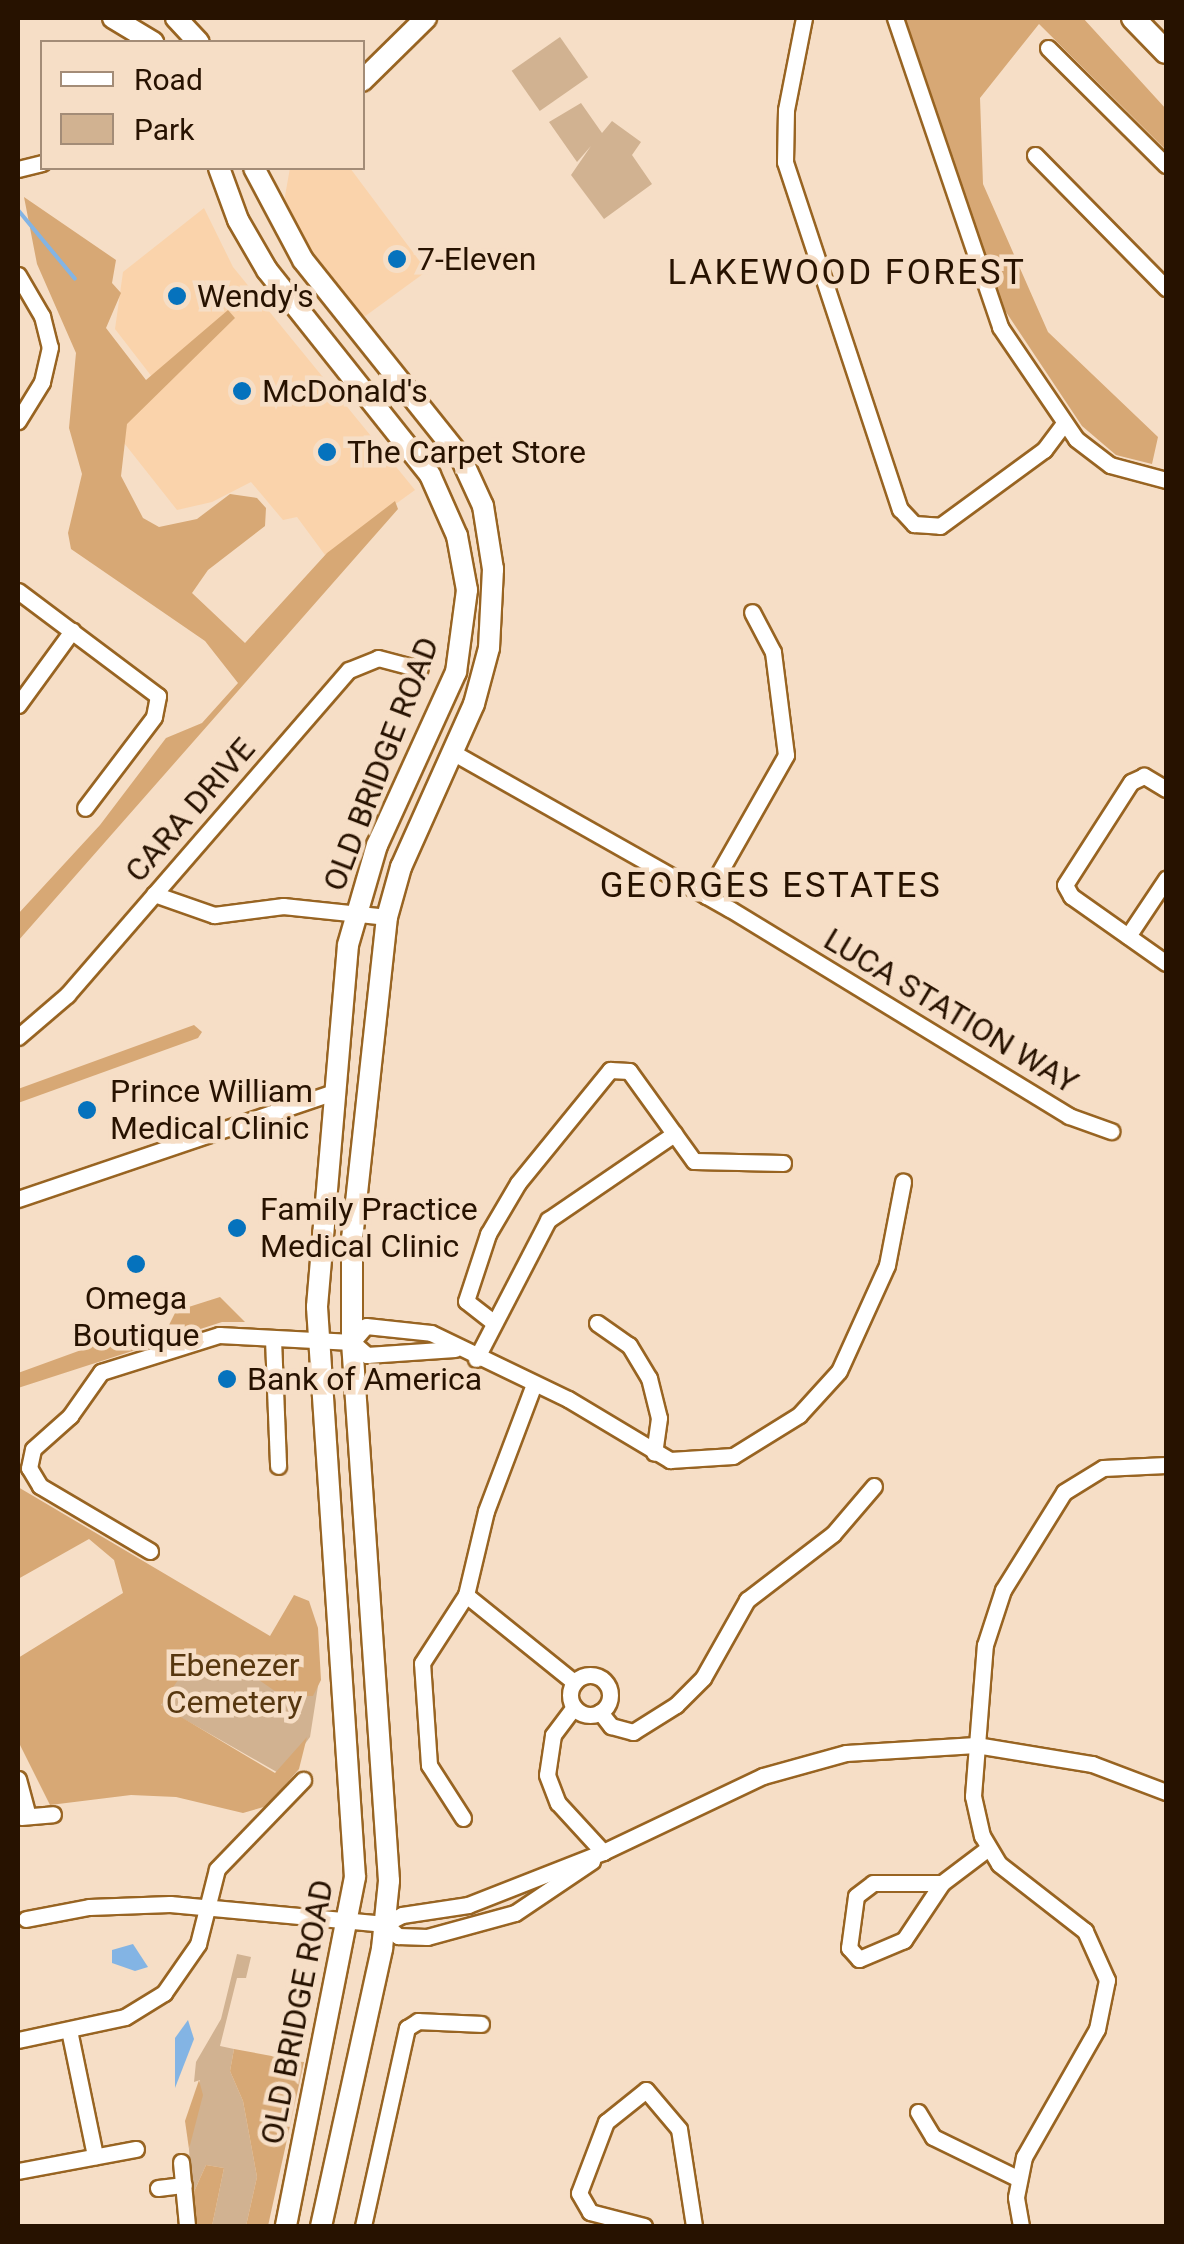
<!DOCTYPE html>
<html>
<head>
<meta charset="utf-8">
<style>
  body { margin:0 }
  #map { position:relative; width:1184px; height:2244px; overflow:hidden; background:#f6dec6; font-family:Roboto,sans-serif }
  div>[style] { position:absolute }
  [style*='--x'] { left:calc(var(--x)*1px); top:calc(var(--y)*1px); width:calc(var(--w)*1px); rotate:calc(var(--a)*1deg) }
  .built>* { inset:0; background:#fad3ab }
  .green>* { inset:0; background:#d1b291; transform-origin:0 0 }
  .forest>* { inset:0; background:#d7a875 }
  .water>* { inset:0; background:#83b4e4 }
  .stream>* { height:4px; margin:-2px; padding:0 2px; transform-origin:2px; border-radius:2px; background:#83b4e4 }
  .roads { filter:drop-shadow(2px 0 #986422) drop-shadow(-2px 0 #986422) drop-shadow(0 2px #986422) drop-shadow(0 -2px #986422) }
  .minor>* { height:15px; margin:-7.5px; padding:0 7.5px; transform-origin:7.5px; border-radius:7.5px; background:#fff }
  .minor>.ring { margin:-7.5px; padding:0; box-sizing:content-box; background:none; border:15px solid #fff; border-radius:50% }
  .major>* { height:20px; margin:-10px; padding:0 10px; transform-origin:10px; border-radius:10px; background:#fff }
  .highway>* { height:22px; margin:-11px; padding:0 11px; transform-origin:11px; border-radius:11px; background:#fff }
  .dots>* { width:28px; height:28px; translate:-50% -50%; box-sizing:border-box; border:5px solid #f6dec6; border-radius:50% }
  span { translate:-50% -50%; white-space:nowrap; text-align:center; line-height:1.15; -webkit-text-stroke:9px #f6dec6; paint-order:stroke }
  .poi-label { font-size:32px; color:#271200 }
  .left { translate:0 -50%; text-align:left }
  .street-label { font-size:32px; color:#271200 }
  .park-label { font-size:32px; color:#57370f }
  .neighbourhood-label { font-size:35px; color:#271200; letter-spacing:2.5px }
  .frame { position:absolute; inset:0; border:20px solid #271200; pointer-events:none }
  .legend { position:absolute; left:40px; top:40px; width:325px; height:130px; box-sizing:border-box; background:#f6dec6; border:2px solid #a38c77; margin:0; padding:12px 18px; list-style:none; font-size:30px; color:#271200 }
  .legend li { display:flex; align-items:center; gap:20px; height:50px }
  .legend b { width:50px; border:2px solid #a38c77 }
</style>
</head>
<body>
<div id="map">
  <div class="built">
    <div style="clip-path:polygon(290px 168px,350px 168px,427px 271px,364px 317px,282px 213px)"></div>
    <div style="clip-path:polygon(204px 208px,233px 267px,415px 490px,325px 555px,297px 517px,283px 520px,251px 482px,212px 502px,177px 510px,113px 429px,159px 386px,115px 329px,123px 272px)"></div>
  </div>
  <div class="green">
    <div style="left:560px;top:37px;width:49px;height:59px;rotate:55deg"></div>
    <div style="clip-path:polygon(581px 103px,602px 133px,612px 121px,641px 142px,632px 155px,652px 184px,604px 219px,571px 175px,591px 146px,577px 162px,549px 122px)"></div>
    <div style="clip-path:polygon(198px 1596px,320px 1673px,310px 1737px,282px 1775px,161px 1706px)"></div>
    <div style="clip-path:polygon(237px 1954px,251px 1957px,246px 1978px,237px 1978px,220px 2046px,234px 2049px,230px 2071px,243px 2101px,257px 2177px,246px 2226px,212px 2226px,224px 2168px,206px 2165px,192px 2196px,189px 2149px,200px 2080px,194px 2082px,196px 2062px,221px 2019px)"></div>
  </div>
  <div class="forest">
    <div style="clip-path:polygon(905px 18px,1083px 18px,1166px 109px,1166px 150px,1039px 24px,980px 98px,983px 184px,1048px 332px,1158px 437px,1152px 464px,1116px 455px,1082px 426px,1004px 309px)"></div>
    <div style="clip-path:polygon(24px 197px,116px 260px,112px 283px,121px 293px,106px 328px,146px 380px,228px 310px,235px 318px,127px 424px,121px 476px,143px 518px,159px 527px,197px 519px,230px 494px,257px 498px,266px 508px,265px 526px,208px 570px,192px 593px,245px 643px,327px 553px,395px 501px,398px 509px,18px 941px,18px 914px,100px 825px,166px 738px,202px 723px,238px 683px,205px 641px,71px 549px,68px 533px,82px 474px,69px 428px,76px 353px,37px 264px)"></div>
    <div style="clip-path:polygon(194px 1025px,202px 1032px,198px 1038px,18px 1103px,18px 1089px)"></div>
    <div style="clip-path:polygon(220px 1297px,245px 1322px,222px 1322px,18px 1388px,18px 1373px,128px 1333px,166px 1331px,176px 1311px)"></div>
    <div style="clip-path:polygon(18px 1487px,270px 1636px,294px 1595px,309px 1601px,318px 1628px,321px 1680px,313px 1696px,282px 1696px,226px 1657px,211px 1655px,193px 1658px,161px 1705px,275px 1773px,307px 1737px,299px 1769px,267px 1806px,243px 1813px,176px 1797px,131px 1795px,50px 1805px,18px 1741px,18px 1658px,123px 1593px,114px 1560px,89px 1539px,18px 1579px)"></div>
    <div style="clip-path:polygon(234px 2049px,304px 2062px,268px 2226px,246px 2226px,257px 2177px,243px 2101px,230px 2071px)"></div>
    <div style="clip-path:polygon(199px 2080px,203px 2095px,189px 2149px,185px 2121px)"></div>
    <div style="clip-path:polygon(206px 2165px,224px 2168px,212px 2226px,193px 2226px,192px 2196px)"></div>
  </div>
  <div class="water">
    <div style="clip-path:polygon(133px 1944px,148px 1967px,135px 1971px,112px 1963px,112px 1950px)"></div>
    <div style="clip-path:polygon(188px 2020px,194px 2039px,175px 2088px,175px 2038px)"></div>
  </div>
  <div class="stream">
    <div style="--x:18;--y:210;--w:89;--a:50.4"></div>
  </div>
  <div class="roads">
    <div class="minor">
      <div style="--x:804;--y:18;--w:94;--a:101.1"></div>
      <div style="--x:786;--y:110;--w:52;--a:91.1"></div>
      <div style="--x:785;--y:162;--w:366;--a:71.7"></div>
      <div style="--x:900;--y:509;--w:21;--a:47"></div>
      <div style="--x:914;--y:524;--w:26;--a:4"></div>
      <div style="--x:940;--y:526;--w:129;--a:-36.2"></div>
      <div style="--x:1044;--y:450;--w:34;--a:-53"></div>
      <div style="--x:895;--y:18;--w:326;--a:71.2"></div>
      <div style="--x:1000;--y:327;--w:135;--a:55.8"></div>
      <div style="--x:1076;--y:439;--w:43;--a:37.4"></div>
      <div style="--x:1110;--y:465;--w:58;--a:15"></div>
      <div style="--x:1048;--y:48;--w:166;--a:44.8"></div>
      <div style="--x:1035;--y:155;--w:187;--a:45.4"></div>
      <div style="--x:18;--y:169;--w:25;--a:-14"></div>
      <div style="--x:18;--y:275;--w:48;--a:59.7"></div>
      <div style="--x:42;--y:316;--w:32;--a:76"></div>
      <div style="--x:50;--y:347;--w:36;--a:103"></div>
      <div style="--x:42;--y:382;--w:46;--a:121.6"></div>
      <div style="--x:18;--y:591;--w:175;--a:36.9"></div>
      <div style="--x:158;--y:696;--w:21;--a:101"></div>
      <div style="--x:154;--y:717;--w:114;--a:127.2"></div>
      <div style="--x:18;--y:705;--w:92;--a:-53.9"></div>
      <div style="--x:452;--y:752;--w:319;--a:29.5"></div>
      <div style="--x:730;--y:909;--w:397;--a:31.4"></div>
      <div style="--x:1069;--y:1116;--w:45;--a:19.7"></div>
      <div style="--x:1166;--y:789;--w:26;--a:-149"></div>
      <div style="--x:1144;--y:776;--w:14;--a:155"></div>
      <div style="--x:1131;--y:782;--w:122;--a:122.7"></div>
      <div style="--x:1065;--y:885;--w:13;--a:61"></div>
      <div style="--x:1071;--y:896;--w:116;--a:35.2"></div>
      <div style="--x:154;--y:894;--w:64;--a:19.3"></div>
      <div style="--x:214;--y:915;--w:70;--a:-7.4"></div>
      <div style="--x:283;--y:906;--w:105;--a:6"></div>
      <div style="--x:706;--y:896;--w:162;--a:-60.4"></div>
      <div style="--x:786;--y:755;--w:104;--a:-97.2"></div>
      <div style="--x:773;--y:652;--w:45;--a:-117.7"></div>
      <div style="--x:1128;--y:936;--w:69;--a:-56.3"></div>
      <div style="--x:18;--y:1037;--w:65;--a:-40.6"></div>
      <div style="--x:67;--y:995;--w:430;--a:-49.1"></div>
      <div style="--x:349;--y:670;--w:31;--a:-22"></div>
      <div style="--x:378;--y:658;--w:43;--a:14.7"></div>
      <div style="--x:18;--y:1199;--w:335;--a:-18.7"></div>
      <div style="--x:493;--y:1322;--w:34;--a:-142"></div>
      <div style="--x:466;--y:1301;--w:71;--a:-71.8"></div>
      <div style="--x:488;--y:1234;--w:59;--a:-59.5"></div>
      <div style="--x:518;--y:1183;--w:146;--a:-50.8"></div>
      <div style="--x:610;--y:1070;--w:19;--a:3"></div>
      <div style="--x:629;--y:1071;--w:111;--a:54.2"></div>
      <div style="--x:694;--y:1161;--w:89;--a:1.3"></div>
      <div style="--x:597;--y:1323;--w:39;--a:35"></div>
      <div style="--x:629;--y:1345;--w:39;--a:59"></div>
      <div style="--x:649;--y:1378;--w:41;--a:76"></div>
      <div style="--x:659;--y:1418;--w:35;--a:98"></div>
      <div style="--x:273;--y:1339;--w:127;--a:87.7"></div>
      <div style="--x:352;--y:1342;--w:21;--a:-49"></div>
      <div style="--x:366;--y:1326;--w:65;--a:6.1"></div>
      <div style="--x:431;--y:1333;--w:152;--a:25.7"></div>
      <div style="--x:568;--y:1399;--w:119;--a:30.9"></div>
      <div style="--x:670;--y:1460;--w:63;--a:-3.6"></div>
      <div style="--x:733;--y:1456;--w:78;--a:-31.8"></div>
      <div style="--x:799;--y:1415;--w:59;--a:-47.7"></div>
      <div style="--x:839;--y:1371;--w:116;--a:-65.6"></div>
      <div style="--x:887;--y:1265;--w:85;--a:-79.1"></div>
      <div style="--x:476;--y:1359;--w:157;--a:-62.6"></div>
      <div style="--x:548;--y:1220;--w:153;--a:-34.3"></div>
      <div style="--x:150;--y:1551;--w:128;--a:-149.4"></div>
      <div style="--x:40;--y:1486;--w:21;--a:-121"></div>
      <div style="--x:29;--y:1468;--w:19;--a:-78"></div>
      <div style="--x:33;--y:1449;--w:50;--a:-41.7"></div>
      <div style="--x:70;--y:1416;--w:54;--a:-54.8"></div>
      <div style="--x:101;--y:1372;--w:124;--a:-17.4"></div>
      <div style="--x:219;--y:1335;--w:133;--a:3"></div>
      <div style="--x:352;--y:1342;--w:20;--a:41"></div>
      <div style="--x:367;--y:1355;--w:88;--a:-3.9"></div>
      <div style="--x:466;--y:1595;--w:139;--a:38.9"></div>
      <div class="ring" style="left:570px;top:1675px;width:25px;height:25px"></div>
      <div style="--x:574;--y:1707;--w:35;--a:127"></div>
      <div style="--x:553;--y:1735;--w:40;--a:98.5"></div>
      <div style="--x:547;--y:1775;--w:30;--a:69"></div>
      <div style="--x:558;--y:1803;--w:67;--a:47.4"></div>
      <div style="--x:600;--y:1712;--w:18;--a:52"></div>
      <div style="--x:611;--y:1726;--w:23;--a:15"></div>
      <div style="--x:633;--y:1732;--w:51;--a:-32.1"></div>
      <div style="--x:676;--y:1705;--w:38;--a:-45"></div>
      <div style="--x:703;--y:1678;--w:90;--a:-60.6"></div>
      <div style="--x:747;--y:1600;--w:108;--a:-37.5"></div>
      <div style="--x:833;--y:1534;--w:63;--a:-49.5"></div>
      <div style="--x:18;--y:1779;--w:38;--a:75"></div>
      <div style="--x:21;--y:1817;--w:32;--a:-5"></div>
      <div style="--x:463;--y:1818;--w:63;--a:-122.7"></div>
      <div style="--x:429;--y:1765;--w:102;--a:-93.9"></div>
      <div style="--x:422;--y:1663;--w:81;--a:-57.1"></div>
      <div style="--x:466;--y:1595;--w:86;--a:-76.6"></div>
      <div style="--x:486;--y:1511;--w:136;--a:-69.3"></div>
      <div style="--x:873;--y:1883;--w:69;--a:0"></div>
      <div style="--x:942;--y:1883;--w:69;--a:123.7"></div>
      <div style="--x:904;--y:1940;--w:49;--a:157.1"></div>
      <div style="--x:859;--y:1959;--w:15;--a:-132"></div>
      <div style="--x:849;--y:1948;--w:52;--a:-82.3"></div>
      <div style="--x:856;--y:1896;--w:21;--a:-37"></div>
      <div style="--x:942;--y:1883;--w:56;--a:-37.1"></div>
      <div style="--x:26;--y:1919;--w:64;--a:-10.8"></div>
      <div style="--x:89;--y:1907;--w:81;--a:-2.1"></div>
      <div style="--x:170;--y:1904;--w:216;--a:5.3"></div>
      <div style="--x:385;--y:1924;--w:18;--a:43"></div>
      <div style="--x:398;--y:1936;--w:29;--a:2"></div>
      <div style="--x:427;--y:1937;--w:91;--a:-15.3"></div>
      <div style="--x:515;--y:1913;--w:93;--a:-34"></div>
      <div style="--x:385;--y:1924;--w:19;--a:-28"></div>
      <div style="--x:402;--y:1915;--w:67;--a:-8.6"></div>
      <div style="--x:468;--y:1905;--w:145;--a:-21.4"></div>
      <div style="--x:603;--y:1852;--w:177;--a:-25.4"></div>
      <div style="--x:763;--y:1776;--w:86;--a:-15.5"></div>
      <div style="--x:846;--y:1753;--w:130;--a:-3.5"></div>
      <div style="--x:976;--y:1745;--w:118;--a:9.3"></div>
      <div style="--x:1092;--y:1764;--w:79;--a:20.7"></div>
      <div style="--x:69;--y:2030;--w:129;--a:78.3"></div>
      <div style="--x:18;--y:2040;--w:109;--a:-12.1"></div>
      <div style="--x:125;--y:2017;--w:46;--a:-31.6"></div>
      <div style="--x:164;--y:1993;--w:60;--a:-55.2"></div>
      <div style="--x:198;--y:1944;--w:77;--a:-75.8"></div>
      <div style="--x:217;--y:1869;--w:124;--a:-46"></div>
      <div style="--x:918;--y:2112;--w:29;--a:59"></div>
      <div style="--x:933;--y:2137;--w:93;--a:26"></div>
      <div style="--x:181;--y:2162;--w:64;--a:84.6"></div>
      <div style="--x:18;--y:2171;--w:120;--a:-10.6"></div>
      <div style="--x:158;--y:2188;--w:26;--a:-7"></div>
      <div style="--x:363;--y:2226;--w:203;--a:-77.5"></div>
      <div style="--x:407;--y:2028;--w:13;--a:-32"></div>
      <div style="--x:418;--y:2021;--w:63;--a:2.7"></div>
      <div style="--x:644;--y:2226;--w:56;--a:-165.5"></div>
      <div style="--x:590;--y:2212;--w:22;--a:-120"></div>
      <div style="--x:579;--y:2193;--w:76;--a:-69.2"></div>
      <div style="--x:606;--y:2122;--w:51;--a:-38.7"></div>
      <div style="--x:646;--y:2090;--w:51;--a:49.8"></div>
      <div style="--x:679;--y:2129;--w:98;--a:81.2"></div>
      <div style="--x:1021;--y:2226;--w:29;--a:-100"></div>
      <div style="--x:1016;--y:2197;--w:41;--a:-78.7"></div>
      <div style="--x:1024;--y:2157;--w:147;--a:-60.3"></div>
      <div style="--x:1097;--y:2029;--w:50;--a:-78.5"></div>
      <div style="--x:1107;--y:1980;--w:54;--a:-114.2"></div>
      <div style="--x:1085;--y:1931;--w:109;--a:-142.1"></div>
      <div style="--x:999;--y:1864;--w:33;--a:-121"></div>
      <div style="--x:982;--y:1836;--w:41;--a:-102.7"></div>
      <div style="--x:973;--y:1796;--w:151;--a:-85.5"></div>
      <div style="--x:985;--y:1645;--w:58;--a:-71.9"></div>
      <div style="--x:1003;--y:1590;--w:115;--a:-58.1"></div>
      <div style="--x:1064;--y:1492;--w:46;--a:-31.6"></div>
      <div style="--x:1103;--y:1468;--w:63;--a:-2.7"></div>
    </div>
    <div class="major">
      <div style="--x:113;--y:18;--w:47;--a:31"></div>
      <div style="--x:176;--y:18;--w:33;--a:47"></div>
      <div style="--x:362;--y:81;--w:90;--a:-44.5"></div>
      <div style="--x:219;--y:168;--w:55;--a:69.9"></div>
      <div style="--x:238;--y:220;--w:58;--a:59.9"></div>
      <div style="--x:267;--y:270;--w:262;--a:51.5"></div>
      <div style="--x:430;--y:475;--w:67;--a:66.1"></div>
      <div style="--x:457;--y:536;--w:55;--a:79.5"></div>
      <div style="--x:467;--y:590;--w:83;--a:97.6"></div>
      <div style="--x:456;--y:672;--w:190;--a:114.5"></div>
      <div style="--x:377;--y:845;--w:104;--a:106.2"></div>
      <div style="--x:348;--y:945;--w:363;--a:94.9"></div>
      <div style="--x:317;--y:1307;--w:571;--a:86.19"></div>
      <div style="--x:355;--y:1877;--w:356;--a:101.2"></div>
      <div style="--x:254;--y:168;--w:104;--a:62"></div>
      <div style="--x:303;--y:260;--w:253;--a:51.4"></div>
      <div style="--x:461;--y:458;--w:53;--a:65.4"></div>
      <div style="--x:483;--y:506;--w:64;--a:81"></div>
      <div style="--x:493;--y:569;--w:79;--a:92.9"></div>
      <div style="--x:489;--y:648;--w:58;--a:105"></div>
      <div style="--x:474;--y:704;--w:179;--a:114.1"></div>
      <div style="--x:401;--y:867;--w:52;--a:105.6"></div>
      <div style="--x:387;--y:917;--w:323;--a:96.2"></div>
      <div style="--x:352;--y:1238;--w:104;--a:90"></div>
      <div style="--x:352;--y:1342;--w:540;--a:86.07"></div>
      <div style="--x:389;--y:1881;--w:68;--a:95.9"></div>
      <div style="--x:382;--y:1949;--w:284;--a:102.4"></div>
    </div>
    <div class="highway">
      <div style="--x:1133;--y:18;--w:47;--a:45.9"></div>
    </div>
  </div>
  <div class="dots">
    <div style="left:397px;top:259px;background:#0572bd"></div>
    <div style="left:177px;top:296px;background:#0572bd"></div>
    <div style="left:242px;top:391px;background:#0572bd"></div>
    <div style="left:327px;top:452px;background:#0572bd"></div>
    <div style="left:87px;top:1110px;background:#0572bd"></div>
    <div style="left:237px;top:1228px;background:#0572bd"></div>
    <div style="left:136px;top:1264px;background:#0572bd"></div>
    <div style="left:227px;top:1379px;background:#0572bd"></div>
  </div>
  <div class="poi-label">
    <span class="left" style="left:417px;top:259px">7-Eleven</span>
    <span class="left" style="left:197px;top:296px">Wendy's</span>
    <span class="left" style="left:262px;top:391px">McDonald's</span>
    <span class="left" style="left:347px;top:452px">The Carpet Store</span>
    <span class="left" style="left:110px;top:1110px">Prince William<br>Medical Clinic</span>
    <span class="left" style="left:260px;top:1228px">Family Practice<br>Medical Clinic</span>
    <span style="left:136px;top:1317px">Omega<br>Boutique</span>
    <span class="left" style="left:247px;top:1379px">Bank of America</span>
  </div>
  <div class="street-label">
    <span style="left:381px;top:764px;rotate:-69deg">OLD BRIDGE ROAD</span>
    <span style="left:190px;top:810px;rotate:-49deg">CARA DRIVE</span>
    <span style="left:951px;top:1011px;rotate:31deg">LUCA STATION WAY</span>
    <span style="left:297px;top:2012px;rotate:-79deg">OLD BRIDGE ROAD</span>
  </div>
  <div class="park-label">
    <span style="left:234px;top:1684px">Ebenezer<br>Cemetery</span>
  </div>
  <div class="neighbourhood-label">
    <span style="left:847px;top:273px">LAKEWOOD FOREST</span>
    <span style="left:771px;top:886px">GEORGES ESTATES</span>
  </div>
  <div class="frame"></div>
  <ul class="legend">
  <li><b style="height:12px;background:#fff"></b>Road</li>
  <li><b style="height:28px;background:#d1b291"></b>Park</li>
  </ul>
</div>
</body>
</html>
